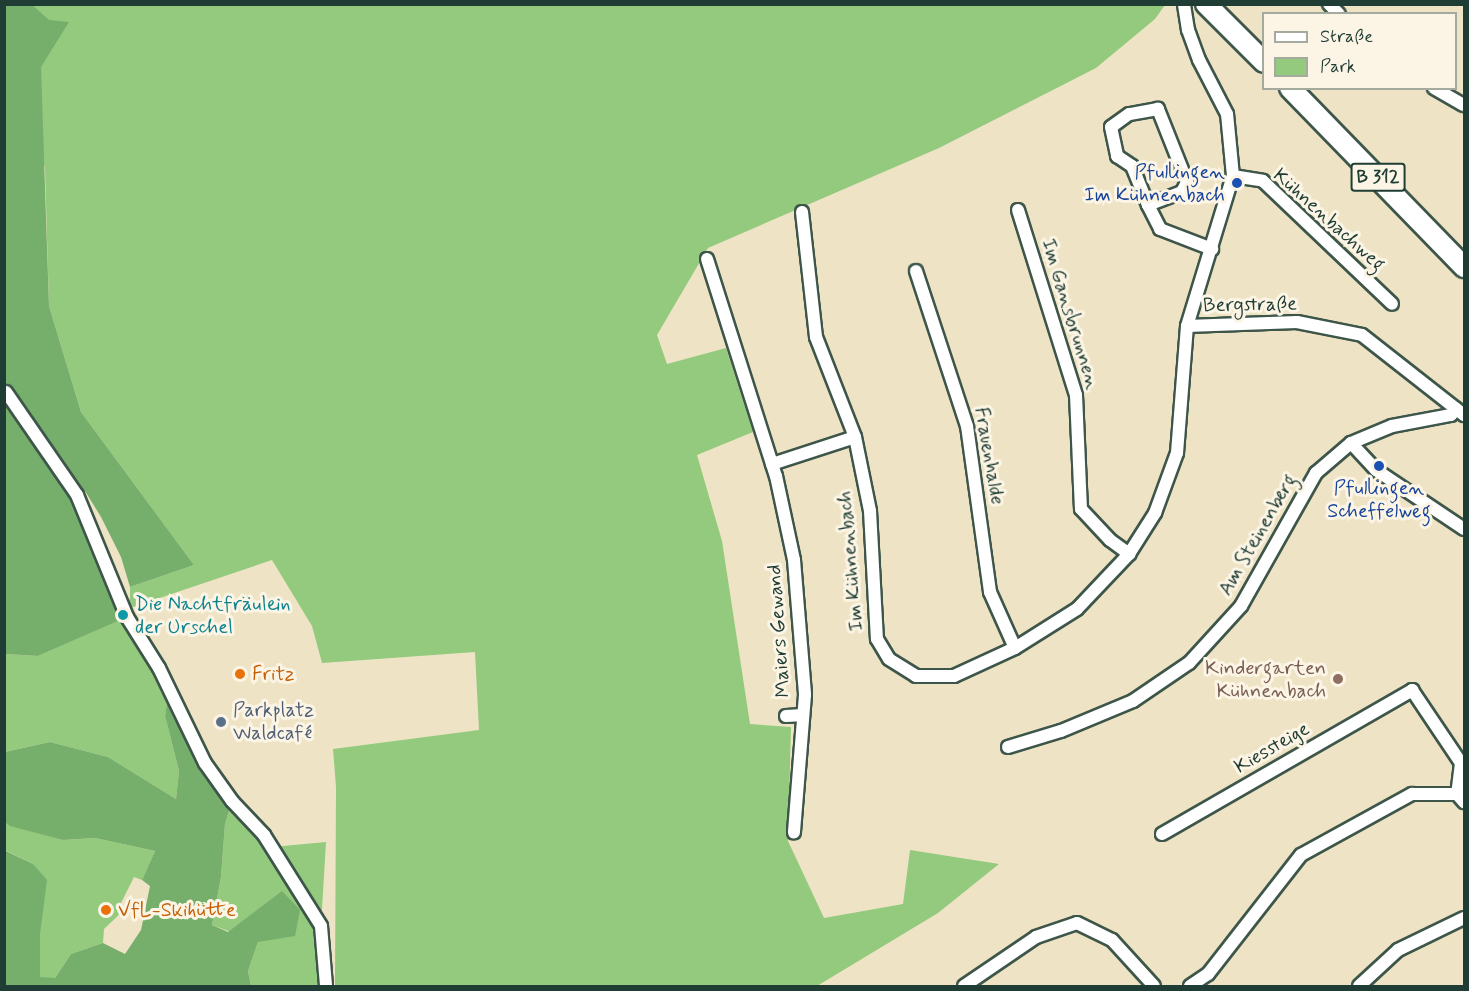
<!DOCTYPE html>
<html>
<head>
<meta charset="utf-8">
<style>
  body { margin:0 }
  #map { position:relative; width:1469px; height:991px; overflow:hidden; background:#eee4c5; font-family:Mynerve,sans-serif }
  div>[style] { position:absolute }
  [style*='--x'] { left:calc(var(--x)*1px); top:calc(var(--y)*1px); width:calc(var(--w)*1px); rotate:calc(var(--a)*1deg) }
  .green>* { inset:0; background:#93ca7d }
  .forest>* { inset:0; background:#76ae6c }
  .roads { filter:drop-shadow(2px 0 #3e564a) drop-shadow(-2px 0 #3e564a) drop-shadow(0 2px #3e564a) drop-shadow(0 -2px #3e564a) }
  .street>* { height:12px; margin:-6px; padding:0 6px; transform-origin:6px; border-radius:6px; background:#fff }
  .primary>* { height:20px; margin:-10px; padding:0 10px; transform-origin:10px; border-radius:10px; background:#fff }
  .dots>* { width:16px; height:16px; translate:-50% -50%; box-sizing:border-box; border:3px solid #fcf5e5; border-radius:50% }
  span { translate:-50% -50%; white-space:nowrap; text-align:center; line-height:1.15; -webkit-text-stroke:6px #fcf5e5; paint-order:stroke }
  .shield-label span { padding:2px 4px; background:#fcf5e5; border:2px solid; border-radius:4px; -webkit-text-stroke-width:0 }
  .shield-label { font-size:18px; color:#1f3d34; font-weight:700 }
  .transit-label { font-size:20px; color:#164399 }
  .right { translate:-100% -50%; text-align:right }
  .street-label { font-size:20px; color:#1f3d34 }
  .culture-label { font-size:20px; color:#0d838f }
  .left { translate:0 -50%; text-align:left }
  .education-label { font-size:20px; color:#785e54 }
  .food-label { font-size:20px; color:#c56008 }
  .service-label { font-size:20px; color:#4e5e75 }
  .frame { position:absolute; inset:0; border:6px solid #1f3d34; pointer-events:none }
  .legend { position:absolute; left:1262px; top:12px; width:195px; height:78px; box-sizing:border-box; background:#fcf5e5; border:2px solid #a4ab9e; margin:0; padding:8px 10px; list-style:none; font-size:18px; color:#1f3d34 }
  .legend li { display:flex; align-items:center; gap:12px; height:30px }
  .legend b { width:30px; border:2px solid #a4ab9e }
</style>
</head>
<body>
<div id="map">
  <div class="green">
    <div style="clip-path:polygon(5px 5px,1165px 5px,1155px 19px,1096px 68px,939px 148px,708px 248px,657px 335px,667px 364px,726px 348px,753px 432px,697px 455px,722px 541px,750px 724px,791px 727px,788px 841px,824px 918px,903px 904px,910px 850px,999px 864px,938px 913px,817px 986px,335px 986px,336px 787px,333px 749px,479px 730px,475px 652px,322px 663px,312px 626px,272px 560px,124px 610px,130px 598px,130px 587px,194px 565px,81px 412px,49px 306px,45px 168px)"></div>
    <div style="clip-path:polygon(124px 618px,169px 694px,165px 716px,179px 771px,176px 799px,108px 757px,50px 742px,5px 752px,5px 654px,38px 656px)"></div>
    <div style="clip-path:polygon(232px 801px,272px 847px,326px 842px,321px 926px,326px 986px,251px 986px,248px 971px,258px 942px,212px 925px,221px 877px,225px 824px)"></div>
    <div style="clip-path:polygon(4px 822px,63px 840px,95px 838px,155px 851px,142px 880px,134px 877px,121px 903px,125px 909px,104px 929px,103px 943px,71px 954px,55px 978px,40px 978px,33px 864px,5px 850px)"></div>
  </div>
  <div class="forest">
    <div style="clip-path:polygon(31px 4px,49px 20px,69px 22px,41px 67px,49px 306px,81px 412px,194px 565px,130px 587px,121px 557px,101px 517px,85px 491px,77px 494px,127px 617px,38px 656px,5px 654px,4px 5px)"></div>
    <div style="clip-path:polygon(169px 691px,232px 801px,225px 824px,221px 877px,212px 925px,228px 932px,282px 891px,300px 910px,295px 936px,258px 942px,248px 971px,251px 986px,5px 986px,4px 850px,33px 864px,47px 880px,40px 934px,40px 977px,55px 978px,71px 954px,103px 943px,125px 954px,141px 930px,150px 886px,142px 880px,155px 851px,95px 838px,63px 840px,10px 826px,5px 822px,5px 752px,50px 742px,108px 757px,176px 799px,179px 771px,165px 716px)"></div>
  </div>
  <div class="roads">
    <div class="street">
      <div style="--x:1329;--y:4;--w:14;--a:45"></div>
      <div style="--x:1434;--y:88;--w:34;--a:30"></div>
      <div style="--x:1233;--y:176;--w:30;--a:9"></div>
      <div style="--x:1263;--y:181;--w:178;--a:43.6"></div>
      <div style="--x:1148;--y:205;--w:36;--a:-21"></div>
      <div style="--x:1182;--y:192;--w:11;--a:-63"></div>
      <div style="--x:1187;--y:182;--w:79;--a:-111.7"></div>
      <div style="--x:1158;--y:109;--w:29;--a:170"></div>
      <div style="--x:1129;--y:114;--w:22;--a:144"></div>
      <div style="--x:1111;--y:127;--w:30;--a:78"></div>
      <div style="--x:1117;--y:156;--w:18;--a:34"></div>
      <div style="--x:1132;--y:166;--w:42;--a:67.7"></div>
      <div style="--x:1148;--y:205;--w:27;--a:63"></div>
      <div style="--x:1160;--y:229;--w:56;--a:21"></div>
      <div style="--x:1018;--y:210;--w:194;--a:72.6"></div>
      <div style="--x:1076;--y:395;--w:114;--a:87.5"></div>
      <div style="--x:1081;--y:509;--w:42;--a:46.9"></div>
      <div style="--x:1110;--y:540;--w:24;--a:36"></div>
      <div style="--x:802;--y:212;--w:126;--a:83.6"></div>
      <div style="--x:816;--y:337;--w:107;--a:68.7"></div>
      <div style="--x:855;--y:437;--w:76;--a:78.5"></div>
      <div style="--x:870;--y:511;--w:128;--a:86.9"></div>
      <div style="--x:877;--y:639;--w:23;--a:59"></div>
      <div style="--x:889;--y:659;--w:32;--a:32"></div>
      <div style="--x:916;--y:676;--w:38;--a:0"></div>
      <div style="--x:954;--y:676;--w:67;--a:-24.7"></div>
      <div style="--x:1015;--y:648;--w:73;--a:-32.2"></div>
      <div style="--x:1077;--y:609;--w:76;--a:-46.6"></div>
      <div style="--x:1129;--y:554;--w:49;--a:-57.6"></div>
      <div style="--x:1155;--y:513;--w:64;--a:-69.9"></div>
      <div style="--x:1177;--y:453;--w:127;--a:-85.5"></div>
      <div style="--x:1187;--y:326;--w:157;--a:-73"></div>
      <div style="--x:1233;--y:176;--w:62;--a:-95.5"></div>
      <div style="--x:1227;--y:114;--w:61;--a:-117.4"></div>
      <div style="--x:1199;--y:60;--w:32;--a:-110"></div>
      <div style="--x:1188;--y:30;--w:26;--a:-99"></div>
      <div style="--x:707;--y:259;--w:228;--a:72.4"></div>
      <div style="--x:776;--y:476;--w:86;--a:77.9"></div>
      <div style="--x:794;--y:560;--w:135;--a:85.3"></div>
      <div style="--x:805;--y:695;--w:138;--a:94.6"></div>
      <div style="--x:916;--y:271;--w:163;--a:71.8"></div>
      <div style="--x:967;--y:426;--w:168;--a:82.1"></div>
      <div style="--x:990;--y:592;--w:61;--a:65.9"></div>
      <div style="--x:1187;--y:326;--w:110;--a:-2.1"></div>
      <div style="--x:1297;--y:322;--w:66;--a:11.3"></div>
      <div style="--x:1362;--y:335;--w:130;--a:38.1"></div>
      <div style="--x:6;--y:392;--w:125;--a:55.4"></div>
      <div style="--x:77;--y:495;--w:132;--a:67.7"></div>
      <div style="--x:127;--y:617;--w:60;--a:57.9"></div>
      <div style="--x:159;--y:668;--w:106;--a:64.2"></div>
      <div style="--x:205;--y:763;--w:47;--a:54.6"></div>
      <div style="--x:232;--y:801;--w:47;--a:46.7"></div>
      <div style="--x:264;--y:835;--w:107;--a:57.9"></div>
      <div style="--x:321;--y:926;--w:60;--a:85.2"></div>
      <div style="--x:1351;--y:443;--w:37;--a:47"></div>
      <div style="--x:1376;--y:470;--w:106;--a:33.8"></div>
      <div style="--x:772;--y:464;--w:87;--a:-18"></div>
      <div style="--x:786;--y:716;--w:17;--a:-3"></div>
      <div style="--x:1008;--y:747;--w:55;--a:-16.8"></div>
      <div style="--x:1061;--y:731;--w:78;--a:-22.6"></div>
      <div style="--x:1133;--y:701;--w:68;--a:-34.2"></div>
      <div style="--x:1189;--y:663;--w:77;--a:-47.6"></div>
      <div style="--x:1241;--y:606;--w:153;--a:-60.6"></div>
      <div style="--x:1316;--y:473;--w:46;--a:-40.6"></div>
      <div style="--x:1351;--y:443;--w:44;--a:-22.5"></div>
      <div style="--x:1392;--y:426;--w:60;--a:-10.6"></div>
      <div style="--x:1451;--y:415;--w:8;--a:-50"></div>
      <div style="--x:1162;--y:834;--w:289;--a:-29.9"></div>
      <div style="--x:1412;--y:690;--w:88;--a:56.1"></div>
      <div style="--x:1461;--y:763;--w:31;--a:97"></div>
      <div style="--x:1457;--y:794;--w:11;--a:49"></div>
      <div style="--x:964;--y:986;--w:87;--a:-34.2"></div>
      <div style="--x:1036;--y:937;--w:43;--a:-18.9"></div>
      <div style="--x:1077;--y:923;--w:39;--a:26"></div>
      <div style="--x:1112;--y:940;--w:62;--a:47.6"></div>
      <div style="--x:1190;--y:986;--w:22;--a:-34"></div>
      <div style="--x:1208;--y:974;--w:151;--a:-52"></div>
      <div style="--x:1301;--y:855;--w:127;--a:-28.8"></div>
      <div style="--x:1412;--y:794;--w:45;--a:0"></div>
      <div style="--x:1359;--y:986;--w:53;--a:-42.7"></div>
      <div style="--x:1398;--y:950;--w:73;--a:-25.9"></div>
    </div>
    <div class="primary">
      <div style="--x:1206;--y:4;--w:82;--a:45"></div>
      <div style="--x:1290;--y:88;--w:250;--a:45.8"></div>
    </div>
  </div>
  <div class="dots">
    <div style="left:1237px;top:183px;background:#1a4fb4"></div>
    <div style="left:1379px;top:466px;background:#1a4fb4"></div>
    <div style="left:123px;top:615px;background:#0f9aa8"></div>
    <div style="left:240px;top:674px;background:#e8710a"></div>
    <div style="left:1338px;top:679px;background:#8d6e63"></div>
    <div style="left:221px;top:722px;background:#5c6f8a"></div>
    <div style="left:106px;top:910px;background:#e8710a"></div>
  </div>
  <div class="shield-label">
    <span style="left:1378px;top:177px">B 312</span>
  </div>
  <div class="transit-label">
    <span class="right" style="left:1225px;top:184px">Pfullingen<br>Im Kühnenbach</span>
    <span style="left:1379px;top:500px">Pfullingen<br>Scheffelweg</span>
  </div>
  <div class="street-label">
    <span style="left:1329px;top:220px;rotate:42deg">Kühnenbachweg</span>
    <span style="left:1250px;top:305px;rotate:-1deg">Bergstraße</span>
    <span style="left:1070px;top:314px;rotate:73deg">Im Gansbrunnen</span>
    <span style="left:989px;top:456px;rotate:80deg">Frauenhalde</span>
    <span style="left:1258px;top:535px;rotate:-60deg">Am Steinenberg</span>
    <span style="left:851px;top:561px;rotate:-95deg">Im Kühnenbach</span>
    <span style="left:779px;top:631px;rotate:-94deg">Maiers Gewand</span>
    <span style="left:1272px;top:748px;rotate:-30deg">Kiessteige</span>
  </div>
  <div class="culture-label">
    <span class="left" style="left:135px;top:616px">Die Nachtfräulein<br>der Urschel</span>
  </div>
  <div class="education-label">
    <span class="right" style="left:1326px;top:680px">Kindergarten<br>Kühnenbach</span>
  </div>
  <div class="food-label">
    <span class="left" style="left:252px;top:674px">Fritz</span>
    <span class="left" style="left:118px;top:910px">VfL-Skihütte</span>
  </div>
  <div class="service-label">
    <span class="left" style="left:233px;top:722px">Parkplatz<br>Waldcafé</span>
  </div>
  <div class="frame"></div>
  <ul class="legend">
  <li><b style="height:8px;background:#fff"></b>Straße</li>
  <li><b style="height:16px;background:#93ca7d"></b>Park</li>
  </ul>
</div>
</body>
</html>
